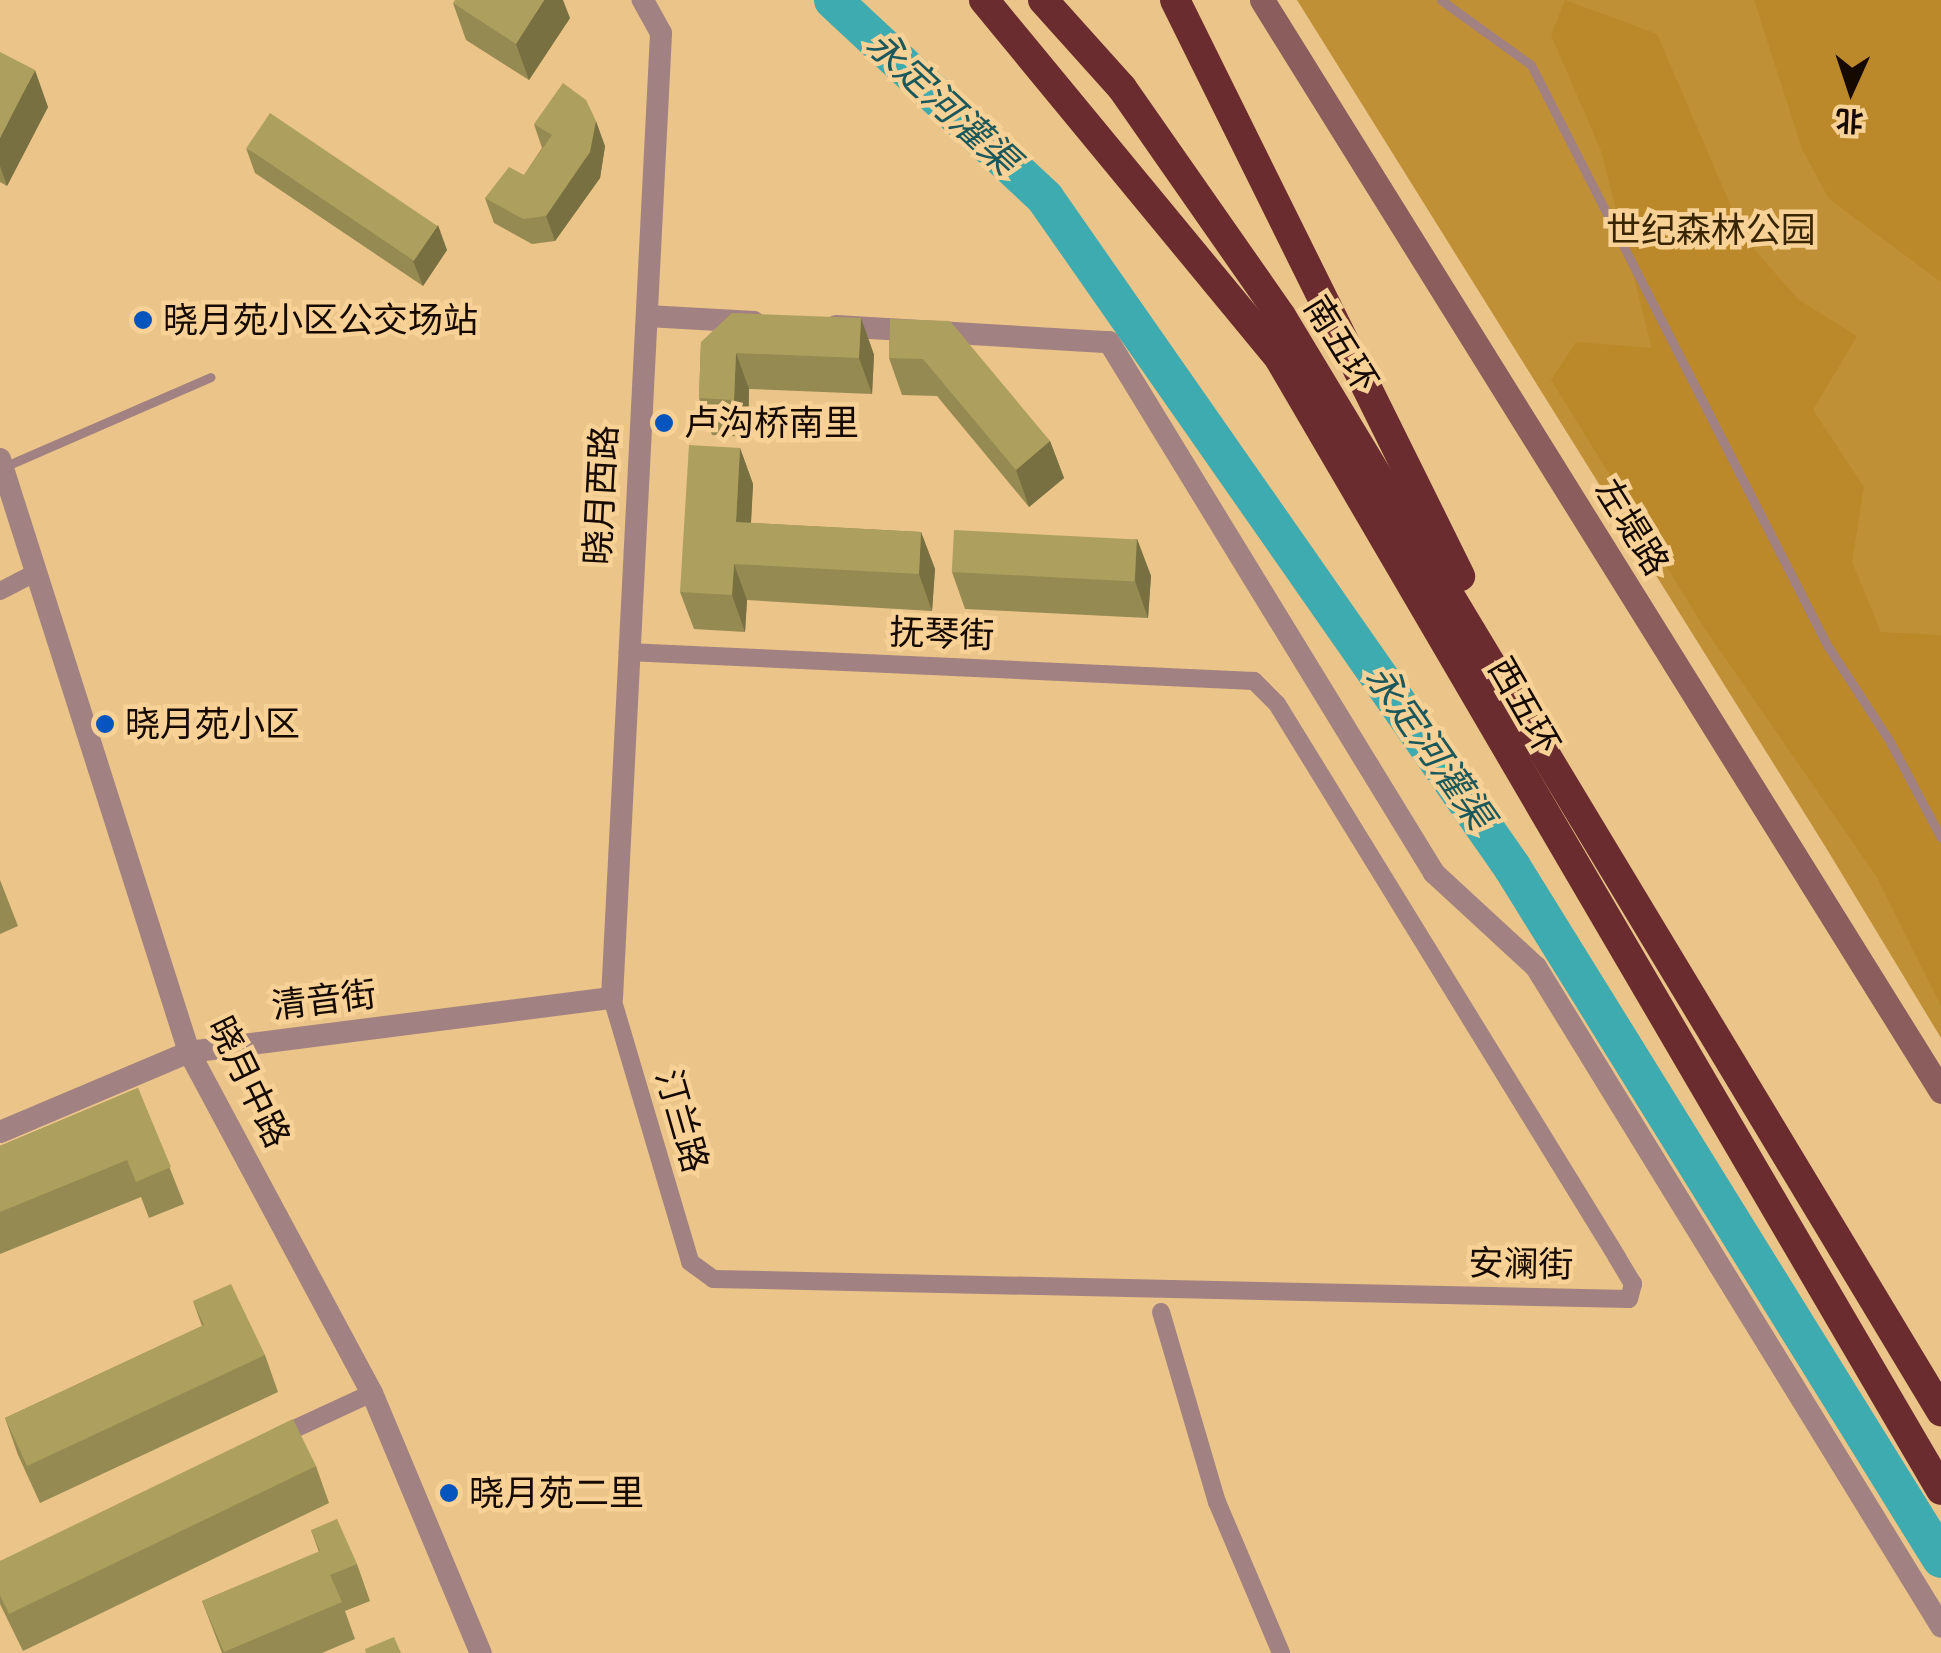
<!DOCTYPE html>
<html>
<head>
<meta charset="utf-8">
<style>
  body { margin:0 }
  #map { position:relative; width:1941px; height:1653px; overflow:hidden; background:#eac488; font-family:"Work Sans","Noto Sans SC",sans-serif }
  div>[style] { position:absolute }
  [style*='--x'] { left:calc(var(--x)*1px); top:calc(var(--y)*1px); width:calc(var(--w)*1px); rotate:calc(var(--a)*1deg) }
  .green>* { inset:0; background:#c09037 }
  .forest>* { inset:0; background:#bb892a }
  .river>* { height:38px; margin:-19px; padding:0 19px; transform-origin:19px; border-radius:19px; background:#3dabb0 }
  .service>* { height:9px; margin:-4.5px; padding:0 4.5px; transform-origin:4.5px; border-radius:4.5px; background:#a18181 }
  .minor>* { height:18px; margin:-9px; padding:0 9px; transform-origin:9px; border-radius:9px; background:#a18181 }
  .tertiary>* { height:22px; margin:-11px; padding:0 11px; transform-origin:11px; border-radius:11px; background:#a18181 }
  .secondary>* { height:25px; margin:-12.5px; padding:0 12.5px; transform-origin:12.5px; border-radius:12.5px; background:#8b5d5d }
  .motorway>* { height:30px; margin:-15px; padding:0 15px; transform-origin:15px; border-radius:15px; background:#6a2c2f }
  .wall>* { inset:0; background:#958a51 }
  .shaded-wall>* { inset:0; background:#797042 }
  .building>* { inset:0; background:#ada05e; transform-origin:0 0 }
  .dots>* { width:28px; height:28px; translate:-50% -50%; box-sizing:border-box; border:5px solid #f7d195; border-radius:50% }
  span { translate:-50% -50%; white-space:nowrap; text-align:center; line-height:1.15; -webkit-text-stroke:9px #f7d195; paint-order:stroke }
  .park-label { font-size:35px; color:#392500 }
  .poi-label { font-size:35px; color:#150900 }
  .left { translate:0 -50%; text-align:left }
  .street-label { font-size:35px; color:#150900 }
  .water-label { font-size:38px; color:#1b585b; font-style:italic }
  .north { position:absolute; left:1801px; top:40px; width:100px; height:100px; -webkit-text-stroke:8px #f7d195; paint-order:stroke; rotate:183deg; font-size:28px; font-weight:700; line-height:40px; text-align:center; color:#150900 }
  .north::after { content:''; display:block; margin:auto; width:35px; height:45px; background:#150900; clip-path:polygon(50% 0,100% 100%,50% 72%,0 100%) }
</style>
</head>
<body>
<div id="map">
  <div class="green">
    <div style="clip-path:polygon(1297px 0,1941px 0,1941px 1038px,1828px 851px)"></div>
  </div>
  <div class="forest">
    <div style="clip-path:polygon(1565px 0,1657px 34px,1745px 239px,1799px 300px,1857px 336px,1813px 410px,1864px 487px,1852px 562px,1881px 632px,1941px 635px,1941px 1006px,1876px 876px,1705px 629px,1551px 380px,1576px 342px,1652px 348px,1601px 151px,1551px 35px)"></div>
    <div style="clip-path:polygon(1754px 0,1941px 0,1941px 282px,1829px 199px,1802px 149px)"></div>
  </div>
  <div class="river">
    <div style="--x:833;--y:0;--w:290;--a:43"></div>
    <div style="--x:1045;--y:198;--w:816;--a:55.08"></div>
    <div style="--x:1512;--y:867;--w:814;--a:58.2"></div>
  </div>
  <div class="service">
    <div style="--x:1441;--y:0;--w:111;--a:35.8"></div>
    <div style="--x:1531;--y:65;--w:651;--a:62.96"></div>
    <div style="--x:1827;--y:645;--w:113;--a:56.9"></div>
    <div style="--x:1889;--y:740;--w:111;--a:62"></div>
    <div style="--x:6;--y:466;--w:223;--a:-23.5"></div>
  </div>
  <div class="minor">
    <div style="--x:0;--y:591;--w:42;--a:-27.2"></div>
    <div style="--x:612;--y:998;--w:275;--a:73.5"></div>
    <div style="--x:690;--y:1262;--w:29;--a:36"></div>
    <div style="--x:713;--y:1279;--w:916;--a:1.25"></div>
    <div style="--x:1629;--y:1299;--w:16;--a:-75"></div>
    <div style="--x:1633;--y:1284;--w:31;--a:-121"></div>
    <div style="--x:1617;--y:1257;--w:649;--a:-121.58"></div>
    <div style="--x:1277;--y:704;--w:33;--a:-135"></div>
    <div style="--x:1254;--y:681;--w:627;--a:-177.35"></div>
    <div style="--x:1161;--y:1312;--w:198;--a:73.6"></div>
    <div style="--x:1217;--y:1502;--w:164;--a:67"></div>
    <div style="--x:277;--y:1437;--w:105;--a:-24.9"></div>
  </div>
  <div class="tertiary">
    <div style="--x:647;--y:316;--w:107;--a:3.2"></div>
    <div style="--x:836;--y:326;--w:273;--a:3.4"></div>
    <div style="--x:1109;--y:342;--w:623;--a:58.53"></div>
    <div style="--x:1434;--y:873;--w:139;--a:42.7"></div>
    <div style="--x:1536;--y:967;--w:774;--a:58.43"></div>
    <div style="--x:0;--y:459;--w:622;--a:72.32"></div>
    <div style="--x:189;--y:1052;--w:387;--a:61.8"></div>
    <div style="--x:372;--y:1393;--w:282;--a:67.3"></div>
    <div style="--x:0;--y:1132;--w:205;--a:-22.9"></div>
    <div style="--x:189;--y:1052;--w:426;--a:-7.3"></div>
    <div style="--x:612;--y:998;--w:966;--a:-87.09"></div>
    <div style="--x:661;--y:33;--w:38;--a:-119"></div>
  </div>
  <div class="secondary">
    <div style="--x:1262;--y:0;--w:1285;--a:58.1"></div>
  </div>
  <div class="motorway">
    <div style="--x:984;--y:0;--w:464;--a:50.5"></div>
    <div style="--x:1279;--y:358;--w:1311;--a:59.68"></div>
    <div style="--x:1043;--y:0;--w:118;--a:48.1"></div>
    <div style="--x:1122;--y:88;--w:278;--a:55.1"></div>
    <div style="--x:1281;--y:316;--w:1279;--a:58.92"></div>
    <div style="--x:1175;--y:0;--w:643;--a:63.67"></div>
  </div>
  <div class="wall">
    <div style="clip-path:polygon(453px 3px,570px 18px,529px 80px,466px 40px)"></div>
    <div style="clip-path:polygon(0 52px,48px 107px,7px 186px,0 182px)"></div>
    <div style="clip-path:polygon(534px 124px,605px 146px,600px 178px,555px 241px,532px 244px,494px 223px,485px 198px,524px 175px,542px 148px)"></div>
    <div style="clip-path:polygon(246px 148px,447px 250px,423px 286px,255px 173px)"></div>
    <div style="clip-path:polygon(861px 318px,874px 355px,872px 394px,749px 389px,748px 437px,712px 435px,699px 398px,701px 342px)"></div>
    <div style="clip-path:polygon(890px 319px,1050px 441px,1064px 478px,1029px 507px,937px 396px,902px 395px,889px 358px)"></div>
    <div style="clip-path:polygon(740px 448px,753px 484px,751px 523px,921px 532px,935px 569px,932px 611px,747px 600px,745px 632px,694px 629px,680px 592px)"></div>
    <div style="clip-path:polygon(1137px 539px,1151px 576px,1148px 618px,965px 609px,952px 572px)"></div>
    <div style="clip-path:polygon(0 880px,18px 926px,0 934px)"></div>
    <div style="clip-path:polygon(138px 1088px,184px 1204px,149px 1218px,141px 1197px,0 1254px,0 1146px)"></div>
    <div style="clip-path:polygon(193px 1301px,265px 1355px,278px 1392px,40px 1503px,18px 1455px,5px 1418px,202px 1326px)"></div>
    <div style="clip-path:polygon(316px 1466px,329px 1503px,23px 1651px,0 1604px,0 1561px)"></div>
    <div style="clip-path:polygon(311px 1530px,357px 1564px,370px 1601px,345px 1611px,355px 1639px,322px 1653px,222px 1653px,202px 1601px,319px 1552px)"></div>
  </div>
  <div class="shaded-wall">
    <div style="clip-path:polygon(544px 0,563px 0,570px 18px,529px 80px,516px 44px)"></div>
    <div style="clip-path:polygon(35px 70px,48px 107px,7px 186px,0 166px,0 138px)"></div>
    <div style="clip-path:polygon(596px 121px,605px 146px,600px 178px,555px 241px,546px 216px)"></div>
    <div style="clip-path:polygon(438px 225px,447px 250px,423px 286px,413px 261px)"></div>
    <div style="clip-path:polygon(861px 318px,874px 355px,872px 394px,859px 358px)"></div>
    <div style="clip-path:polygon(736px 353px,749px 389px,748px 437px,734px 400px)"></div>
    <div style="clip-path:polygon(1050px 441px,1064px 478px,1029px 507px,1016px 470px)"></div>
    <div style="clip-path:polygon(740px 448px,753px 484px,749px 559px,736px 522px)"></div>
    <div style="clip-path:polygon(921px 532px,935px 569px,932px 611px,919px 574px)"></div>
    <div style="clip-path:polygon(1137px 539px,1151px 576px,1148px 618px,1135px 581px)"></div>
    <div style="clip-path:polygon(734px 564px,747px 600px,745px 632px,732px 595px)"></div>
  </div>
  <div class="building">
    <div style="clip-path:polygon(455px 0,544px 0,516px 44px,453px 3px)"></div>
    <div style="clip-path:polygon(0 52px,35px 70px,0 138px)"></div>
    <div style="clip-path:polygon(563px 83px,586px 100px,596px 121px,590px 152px,546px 216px,523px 219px,485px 198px,509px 167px,524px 175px,552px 135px,534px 124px)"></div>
    <div style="left:270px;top:113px;width:202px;height:42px;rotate:34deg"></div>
    <div style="clip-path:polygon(732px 313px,861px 318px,859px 358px,736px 353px,734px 400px,699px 398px,701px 342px)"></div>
    <div style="clip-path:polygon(890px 319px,950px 321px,1050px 441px,1016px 470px,923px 359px,889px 358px)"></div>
    <div style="clip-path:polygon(689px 445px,740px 448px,736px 522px,921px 532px,919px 574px,734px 564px,732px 595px,680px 592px)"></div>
    <div style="left:954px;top:530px;width:183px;height:42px;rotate:3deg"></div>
    <div style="clip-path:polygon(138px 1088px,171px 1167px,136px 1182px,127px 1160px,0 1212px,0 1146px)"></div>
    <div style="clip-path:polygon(231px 1284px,265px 1355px,27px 1466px,5px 1418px,204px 1325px,193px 1301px)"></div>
    <div style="clip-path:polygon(293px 1419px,316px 1466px,9px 1614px,0 1595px,0 1561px)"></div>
    <div style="clip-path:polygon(337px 1519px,357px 1564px,330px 1575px,342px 1602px,224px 1652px,202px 1601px,320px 1551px,311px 1530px)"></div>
    <div style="clip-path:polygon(394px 1637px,401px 1653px,366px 1653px,365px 1649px)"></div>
  </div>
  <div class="dots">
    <div style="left:143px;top:320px;background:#0654be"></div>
    <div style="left:664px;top:423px;background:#0654be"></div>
    <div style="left:105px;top:724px;background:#0654be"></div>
    <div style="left:449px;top:1493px;background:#0654be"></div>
  </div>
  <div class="park-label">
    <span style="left:1711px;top:230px">世纪森林公园</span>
  </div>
  <div class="poi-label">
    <span class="left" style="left:163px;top:320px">晓月苑小区公交场站</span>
    <span class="left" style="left:684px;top:423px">卢沟桥南里</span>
    <span class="left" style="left:125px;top:724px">晓月苑小区</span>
    <span class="left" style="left:469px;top:1493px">晓月苑二里</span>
  </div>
  <div class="street-label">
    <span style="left:1341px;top:344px;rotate:58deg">南五环</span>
    <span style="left:601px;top:495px;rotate:-87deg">晓月西路</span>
    <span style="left:1632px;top:527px;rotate:58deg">左堤路</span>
    <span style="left:942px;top:634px;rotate:2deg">抚琴街</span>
    <span style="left:1524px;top:706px;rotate:60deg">西五环</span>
    <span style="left:324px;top:1000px;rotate:-7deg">清音街</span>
    <span style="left:249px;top:1082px;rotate:64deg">晓月中路</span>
    <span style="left:682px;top:1121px;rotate:74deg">汀兰路</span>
    <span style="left:1521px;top:1264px;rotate:1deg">安澜街</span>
  </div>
  <div class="water-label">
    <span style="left:942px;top:103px;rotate:43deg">永定河灌渠</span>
    <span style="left:1429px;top:747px;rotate:55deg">永定河灌渠</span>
  </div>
  <div class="north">北</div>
</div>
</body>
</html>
